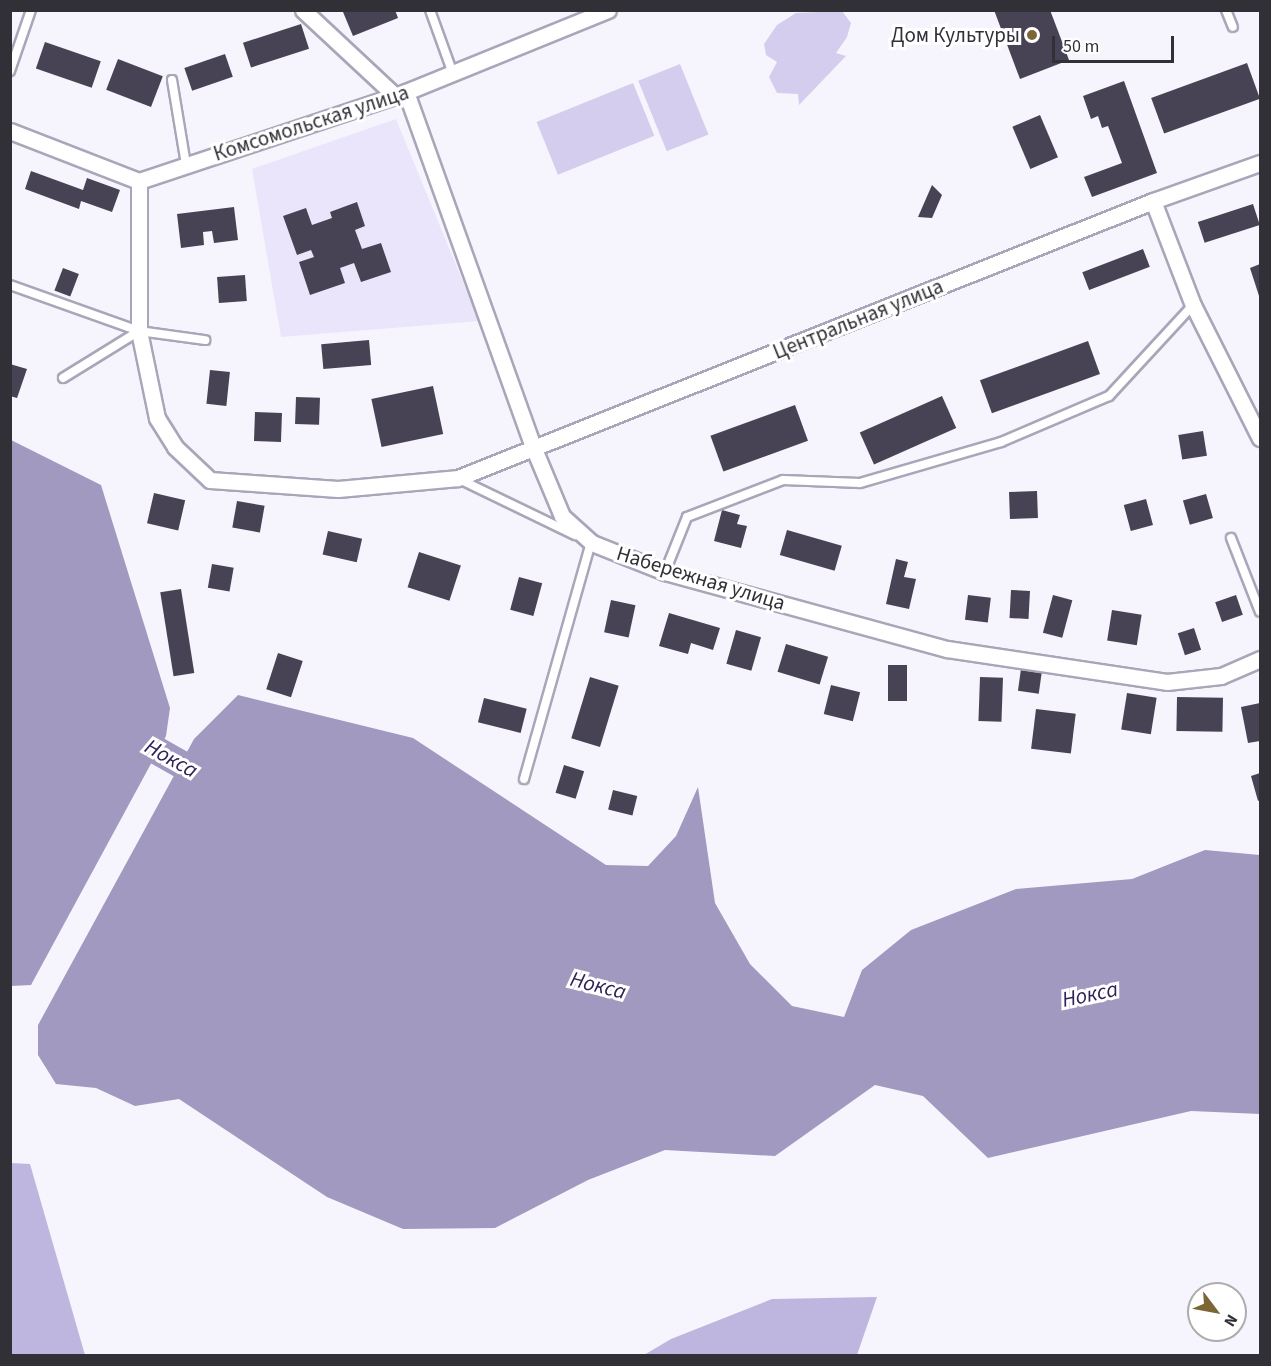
<!DOCTYPE html>
<html>
<head>
<meta charset="utf-8">
<style>
  body { margin:0 }
  #map { position:relative; width:1271px; height:1366px; overflow:hidden; background:#f6f5fd; font-family:"Source Sans 3",sans-serif }
  div>[style] { position:absolute }
  [style*='--x'] { left:calc(var(--x)*1px); top:calc(var(--y)*1px); width:calc(var(--w)*1px); rotate:calc(var(--a)*1deg) }
  .built>* { inset:0; background:#eae5fb }
  .green>* { inset:0; background:#d4cded; transform-origin:0 0 }
  .forest>* { inset:0; background:#bfb6e0 }
  .water>* { inset:0; background:#a299c1 }
  .river>* { height:28px; margin:-14px; padding:0 14px; transform-origin:14px; border-radius:14px; background:#a299c1 }
  .building>* { inset:0; background:#474354; transform-origin:0 0 }
  .roads { filter:drop-shadow(2px 0 #aaa6b9) drop-shadow(-2px 0 #aaa6b9) drop-shadow(0 2px #aaa6b9) drop-shadow(0 -2px #aaa6b9) }
  .lane>* { height:8px; margin:-4px; padding:0 4px; transform-origin:4px; border-radius:4px; background:#fff }
  .street>* { height:15px; margin:-7.5px; padding:0 7.5px; transform-origin:7.5px; border-radius:7.5px; background:#fff }
  .dots>* { width:16px; height:16px; translate:-50% -50%; box-sizing:border-box; border:3px solid #fff; border-radius:50% }
  span { translate:-50% -50%; white-space:nowrap; text-align:center; line-height:1.15; -webkit-text-stroke:6px #fff; paint-order:stroke }
  .poi-label { font-size:21px; color:#313037 }
  .right { translate:-100% -50%; text-align:right }
  .street-label { font-size:21px; color:#313037 }
  .water-label { font-size:22px; color:#312154; font-style:italic }
  .frame { position:absolute; inset:0; border:12px solid #313037; pointer-events:none }
  .north { position:absolute; left:1187px; top:1282px; width:60px; height:60px; box-sizing:border-box; background:#fff; border:2px solid #adacaf; border-radius:50%; rotate:122deg; font-size:16px; font-weight:700; line-height:24px; text-align:center; color:#313037 }
  .north::after { content:''; display:block; margin:auto; width:21px; height:27px; background:#7c6635; clip-path:polygon(50% 0,100% 100%,50% 72%,0 100%) }
  .scale { position:absolute; left:1052px; top:36px; width:122px; height:27px; box-sizing:border-box; border:3px solid #313037; border-top:0; padding-left:8px; font-size:18px; line-height:21px; white-space:nowrap; color:#313037; -webkit-text-stroke:4px #fff; paint-order:stroke }
</style>
</head>
<body>
<div id="map">
  <div class="built">
    <div style="clip-path:polygon(396px 119px,479px 321px,281px 337px,252px 169px)"></div>
  </div>
  <div class="green">
    <div style="clip-path:polygon(842px 11px,851px 23px,847px 37px,836px 53px,846px 56px,799px 105px,798px 94px,777px 93px,769px 77px,777px 62px,766px 55px,764px 44px,777px 25px,796px 13px)"></div>
    <div style="left:680px;top:64px;width:76px;height:45px;rotate:68deg"></div>
    <div style="left:633px;top:83px;width:57px;height:104px;rotate:68deg"></div>
  </div>
  <div class="forest">
    <div style="clip-path:polygon(11px 1163px,30px 1164px,85px 1355px,11px 1355px)"></div>
    <div style="clip-path:polygon(877px 1297px,857px 1355px,644px 1355px,671px 1339px,772px 1299px)"></div>
  </div>
  <div class="water">
    <div style="clip-path:polygon(11px 440px,101px 485px,170px 708px,166px 736px,31px 985px,11px 986px)"></div>
    <div style="clip-path:polygon(238px 695px,413px 738px,606px 865px,648px 866px,676px 836px,698px 787px,715px 903px,750px 964px,792px 1006px,844px 1017px,862px 970px,911px 930px,1016px 889px,1132px 879px,1205px 850px,1260px 855px,1260px 1114px,1191px 1111px,988px 1158px,923px 1096px,875px 1085px,775px 1156px,665px 1150px,588px 1180px,495px 1228px,403px 1229px,327px 1197px,179px 1099px,135px 1106px,96px 1088px,56px 1084px,38px 1055px,38px 1025px,194px 739px)"></div>
  </div>
  <div class="river">
    <div style="--x:124;--y:732;--w:103;--a:29.5"></div>
  </div>
  <div class="building">
    <div style="clip-path:polygon(348px 10px,395px 10px,398px 18px,353px 36px,343px 12px)"></div>
    <div style="clip-path:polygon(994px 10px,1050px 10px,1069px 60px,1020px 79px)"></div>
    <div style="left:301px;top:24px;width:26px;height:61px;rotate:72deg"></div>
    <div style="left:45px;top:42px;width:59px;height:28px;rotate:19deg"></div>
    <div style="left:225px;top:54px;width:24px;height:43px;rotate:71deg"></div>
    <div style="left:118px;top:59px;width:48px;height:33px;rotate:21deg"></div>
    <div style="left:1247px;top:63px;width:38px;height:102px;rotate:70deg"></div>
    <div style="clip-path:polygon(1124px 81px,1157px 173px,1092px 197px,1084px 177px,1122px 163px,1108px 126px,1102px 128px,1098px 116px,1091px 119px,1083px 96px)"></div>
    <div style="left:1040px;top:115px;width:46px;height:30px;rotate:67deg"></div>
    <div style="clip-path:polygon(31px 171px,83px 190px,87px 178px,120px 190px,112px 212px,81px 201px,79px 209px,25px 189px)"></div>
    <div style="clip-path:polygon(932px 185px,942px 195px,932px 218px,918px 217px)"></div>
    <div style="clip-path:polygon(357px 202px,365px 226px,355px 230px,362px 249px,381px 243px,391px 272px,361px 282px,354px 263px,340px 268px,345px 283px,310px 295px,299px 262px,314px 257px,311px 250px,297px 255px,283px 216px,306px 208px,312px 225px,332px 218px,330px 212px)"></div>
    <div style="left:1253px;top:204px;width:22px;height:58px;rotate:72deg"></div>
    <div style="clip-path:polygon(234px 207px,238px 240px,214px 243px,212px 231px,203px 232px,204px 245px,181px 248px,177px 214px)"></div>
    <div style="left:1143px;top:249px;width:19px;height:65px;rotate:69deg"></div>
    <div style="clip-path:polygon(1260px 264px,1260px 299px,1250px 268px)"></div>
    <div style="left:63px;top:268px;width:17px;height:24px;rotate:21deg"></div>
    <div style="left:245px;top:275px;width:26px;height:28px;rotate:86deg"></div>
    <div style="left:369px;top:340px;width:25px;height:48px;rotate:85deg"></div>
    <div style="left:1088px;top:341px;width:35px;height:115px;rotate:70deg"></div>
    <div style="clip-path:polygon(10px 364px,27px 369px,17px 398px,10px 396px)"></div>
    <div style="left:210px;top:370px;width:20px;height:34px;rotate:6deg"></div>
    <div style="left:433px;top:386px;width:49px;height:63px;rotate:78deg"></div>
    <div style="left:942px;top:396px;width:35px;height:90px;rotate:66deg"></div>
    <div style="left:296px;top:397px;width:24px;height:27px;rotate:2deg"></div>
    <div style="left:795px;top:405px;width:38px;height:90px;rotate:70deg"></div>
    <div style="left:255px;top:412px;width:27px;height:29px;rotate:2deg"></div>
    <div style="left:1203px;top:431px;width:25px;height:25px;rotate:81deg"></div>
    <div style="left:1037px;top:491px;width:27px;height:28px;rotate:88deg"></div>
    <div style="left:154px;top:493px;width:32px;height:31px;rotate:13deg"></div>
    <div style="left:1206px;top:494px;width:25px;height:24px;rotate:74deg"></div>
    <div style="left:1146px;top:499px;width:27px;height:23px;rotate:75deg"></div>
    <div style="left:237px;top:501px;width:28px;height:27px;rotate:10deg"></div>
    <div style="clip-path:polygon(722px 510px,740px 515px,737px 524px,747px 526px,741px 548px,714px 541px)"></div>
    <div style="left:787px;top:530px;width:57px;height:26px;rotate:16deg"></div>
    <div style="left:328px;top:531px;width:35px;height:24px;rotate:13deg"></div>
    <div style="left:419px;top:552px;width:44px;height:37px;rotate:18deg"></div>
    <div style="clip-path:polygon(896px 559px,908px 562px,904px 577px,916px 579px,909px 609px,886px 604px)"></div>
    <div style="left:212px;top:564px;width:22px;height:24px;rotate:10deg"></div>
    <div style="left:519px;top:577px;width:24px;height:34px;rotate:15deg"></div>
    <div style="left:181px;top:589px;width:85px;height:21px;rotate:81deg"></div>
    <div style="left:1011px;top:590px;width:19px;height:28px;rotate:3deg"></div>
    <div style="left:968px;top:595px;width:23px;height:25px;rotate:7deg"></div>
    <div style="left:1053px;top:595px;width:20px;height:39px;rotate:15deg"></div>
    <div style="left:1236px;top:595px;width:21px;height:22px;rotate:71deg"></div>
    <div style="left:611px;top:600px;width:25px;height:33px;rotate:12deg"></div>
    <div style="left:1112px;top:610px;width:30px;height:31px;rotate:9deg"></div>
    <div style="clip-path:polygon(669px 613px,720px 628px,713px 650px,691px 643px,688px 654px,659px 646px)"></div>
    <div style="left:1194px;top:628px;width:23px;height:17px;rotate:72deg"></div>
    <div style="left:736px;top:630px;width:26px;height:35px;rotate:16deg"></div>
    <div style="left:786px;top:644px;width:44px;height:29px;rotate:17deg"></div>
    <div style="left:278px;top:653px;width:26px;height:38px;rotate:18deg"></div>
    <div style="left:888px;top:665px;width:19px;height:36px"></div>
    <div style="left:1021px;top:669px;width:21px;height:22px;rotate:8deg"></div>
    <div style="left:590px;top:677px;width:30px;height:64px;rotate:17deg"></div>
    <div style="left:980px;top:677px;width:23px;height:44px;rotate:2deg"></div>
    <div style="left:831px;top:685px;width:30px;height:30px;rotate:14deg"></div>
    <div style="left:1127px;top:693px;width:30px;height:37px;rotate:9deg"></div>
    <div style="left:1177px;top:697px;width:46px;height:34px;rotate:1deg"></div>
    <div style="left:484px;top:698px;width:44px;height:25px;rotate:14deg"></div>
    <div style="clip-path:polygon(1260px 703px,1260px 741px,1248px 743px,1241px 707px)"></div>
    <div style="left:1036px;top:709px;width:40px;height:40px;rotate:7deg"></div>
    <div style="left:564px;top:765px;width:21px;height:29px;rotate:17deg"></div>
    <div style="clip-path:polygon(1260px 773px,1260px 800px,1258px 801px,1251px 776px)"></div>
    <div style="left:613px;top:790px;width:25px;height:20px;rotate:14deg"></div>
  </div>
  <div class="roads">
    <div class="lane">
      <div style="--x:430;--y:10;--w:68;--a:70.2"></div>
      <div style="--x:1226;--y:10;--w:18;--a:68"></div>
      <div style="--x:10;--y:71;--w:65;--a:-71"></div>
      <div style="--x:172;--y:80;--w:86;--a:80.6"></div>
      <div style="--x:10;--y:285;--w:137;--a:19.6"></div>
      <div style="--x:139;--y:331;--w:67;--a:7.8"></div>
      <div style="--x:63;--y:378;--w:89;--a:-31.7"></div>
      <div style="--x:459;--y:479;--w:129;--a:25.8"></div>
      <div style="--x:1231;--y:538;--w:79;--a:68.6"></div>
      <div style="--x:665;--y:572;--w:59;--a:-68.2"></div>
      <div style="--x:687;--y:517;--w:103;--a:-21.1"></div>
      <div style="--x:783;--y:480;--w:77;--a:2.2"></div>
      <div style="--x:860;--y:483;--w:147;--a:-16.2"></div>
      <div style="--x:1001;--y:442;--w:117;--a:-23.1"></div>
      <div style="--x:1109;--y:396;--w:124;--a:-47.3"></div>
      <div style="--x:524;--y:779;--w:246;--a:-74.2"></div>
    </div>
    <div class="street">
      <div style="--x:303;--y:10;--w:123;--a:43"></div>
      <div style="--x:406;--y:92;--w:379;--a:70.3"></div>
      <div style="--x:534;--y:449;--w:73;--a:67.3"></div>
      <div style="--x:562;--y:516;--w:40;--a:42"></div>
      <div style="--x:592;--y:543;--w:79;--a:21.7"></div>
      <div style="--x:665;--y:572;--w:292;--a:15.3"></div>
      <div style="--x:947;--y:649;--w:222;--a:8.5"></div>
      <div style="--x:1167;--y:682;--w:54;--a:-6.3"></div>
      <div style="--x:1221;--y:676;--w:43;--a:-23.6"></div>
      <div style="--x:10;--y:131;--w:138;--a:21.2"></div>
      <div style="--x:139;--y:181;--w:281;--a:-18.4"></div>
      <div style="--x:406;--y:92;--w:218;--a:-22.1"></div>
      <div style="--x:139;--y:181;--w:150;--a:90"></div>
      <div style="--x:139;--y:331;--w:89;--a:78.3"></div>
      <div style="--x:157;--y:418;--w:34;--a:58"></div>
      <div style="--x:175;--y:447;--w:48;--a:43.3"></div>
      <div style="--x:210;--y:480;--w:128;--a:4"></div>
      <div style="--x:338;--y:489;--w:121;--a:-5.2"></div>
      <div style="--x:458;--y:478;--w:748;--a:-21.73"></div>
      <div style="--x:1153;--y:201;--w:114;--a:-19.6"></div>
      <div style="--x:1153;--y:201;--w:111;--a:69"></div>
      <div style="--x:1193;--y:305;--w:149;--a:63.3"></div>
    </div>
  </div>
  <div class="dots">
    <div style="left:1032px;top:35px;background:#7c6635"></div>
  </div>
  <div class="poi-label">
    <span class="right" style="left:1020px;top:35px">Дом Культуры</span>
  </div>
  <div class="street-label">
    <span style="left:311px;top:123px;rotate:-18deg">Комсомольская улица</span>
    <span style="left:858px;top:319px;rotate:-22deg">Центральная улица</span>
    <span style="left:701px;top:578px;rotate:17deg">Набережная улица</span>
  </div>
  <div class="water-label">
    <span style="left:171px;top:759px;rotate:29deg">Нокса</span>
    <span style="left:598px;top:986px;rotate:14deg">Нокса</span>
    <span style="left:1090px;top:995px;rotate:-12deg">Нокса</span>
  </div>
  <div class="frame"></div>
  <div class="north">N</div>
  <div class="scale">50 m</div>
</div>
</body>
</html>
